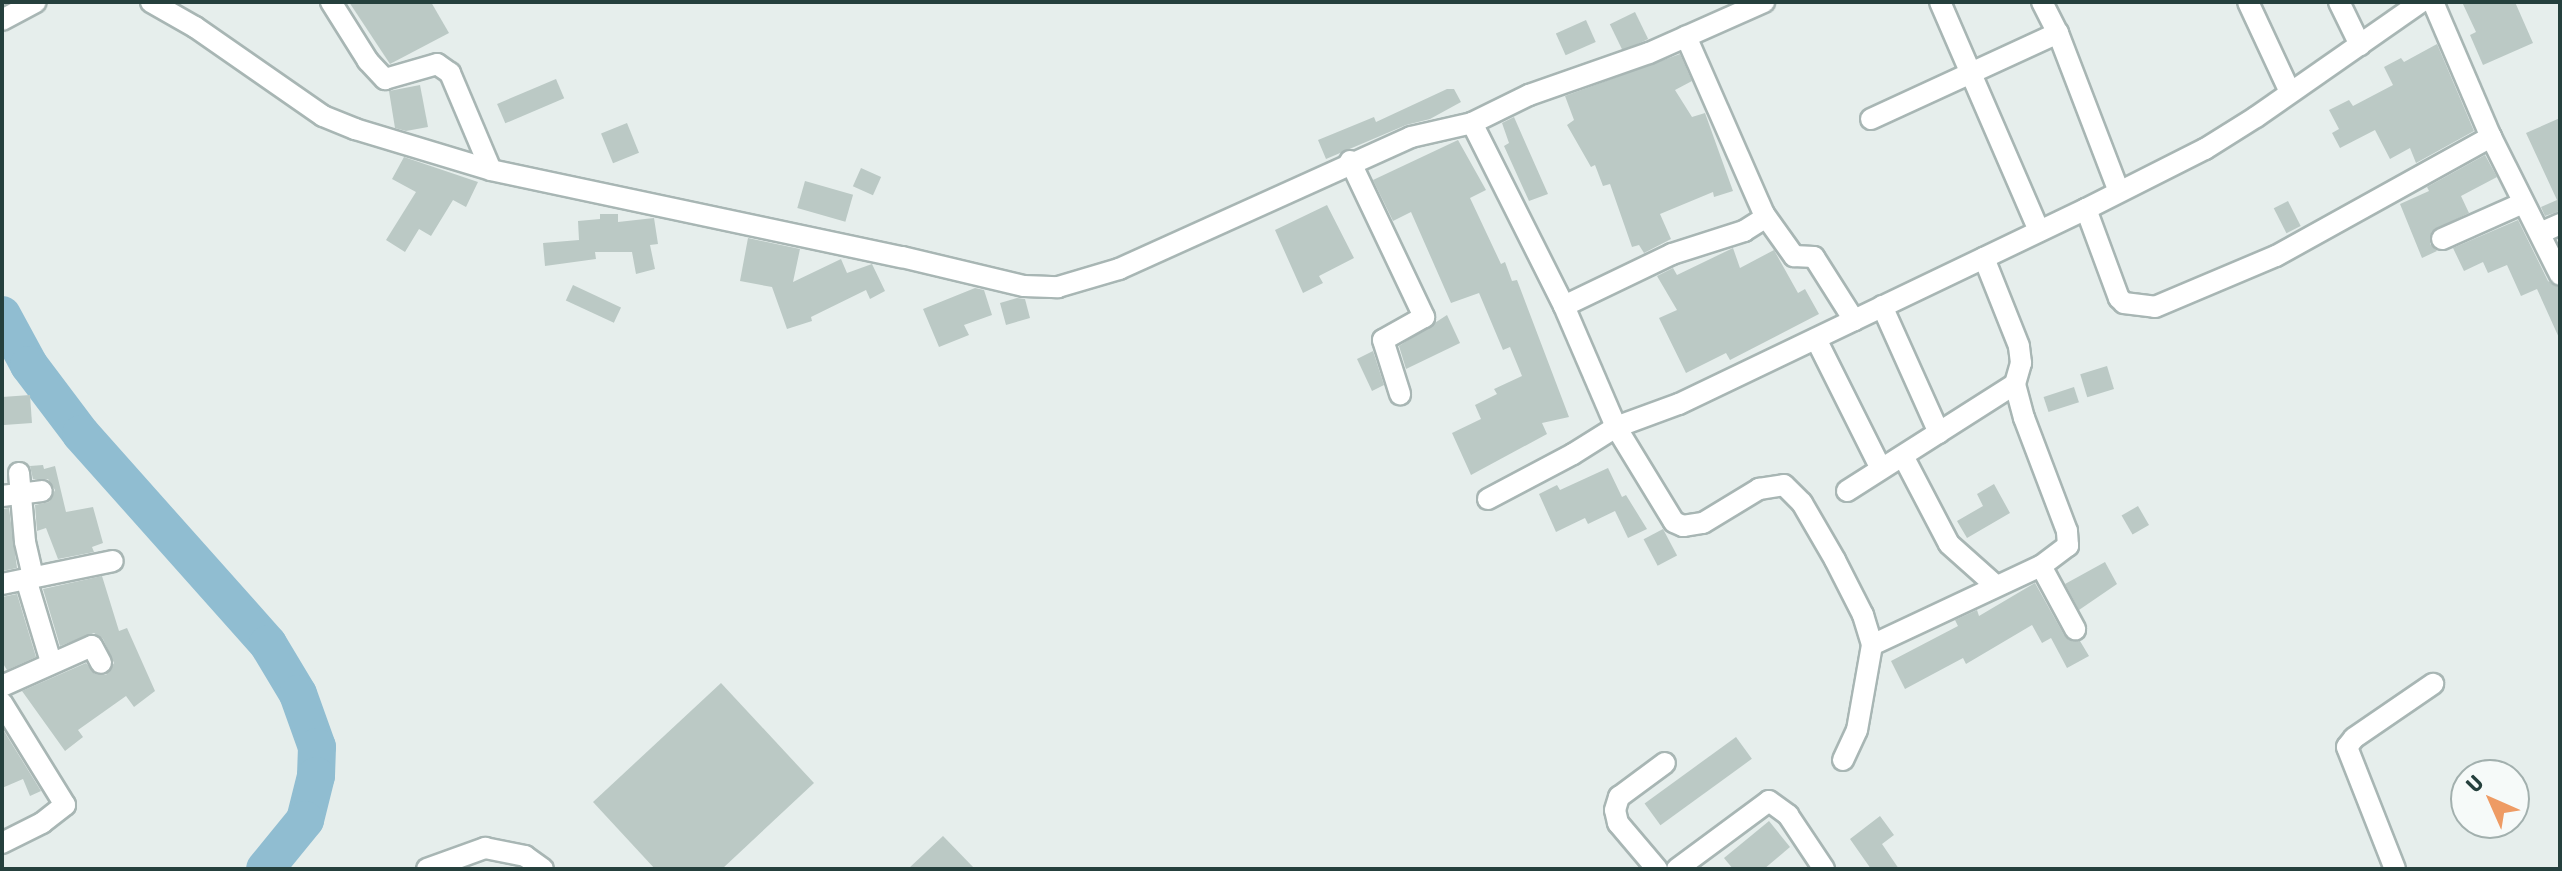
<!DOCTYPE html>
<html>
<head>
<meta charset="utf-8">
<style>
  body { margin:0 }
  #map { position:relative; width:2562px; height:871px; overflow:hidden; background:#e6eeec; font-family:"Asap Condensed",sans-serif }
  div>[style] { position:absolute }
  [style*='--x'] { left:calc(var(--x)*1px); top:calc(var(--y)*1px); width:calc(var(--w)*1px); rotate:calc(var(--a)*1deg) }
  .river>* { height:38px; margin:-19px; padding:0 19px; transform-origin:19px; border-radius:19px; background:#90bdd1 }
  .building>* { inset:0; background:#bbc9c5; transform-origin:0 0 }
  .roads { filter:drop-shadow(2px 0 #a8b6b4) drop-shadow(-2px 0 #a8b6b4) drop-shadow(0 2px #a8b6b4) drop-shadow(0 -2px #a8b6b4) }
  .street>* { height:20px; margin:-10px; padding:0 10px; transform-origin:10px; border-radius:10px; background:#fff }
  span { translate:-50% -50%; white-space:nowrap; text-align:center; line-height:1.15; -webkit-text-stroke:8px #f6faf9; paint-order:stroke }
  .frame { position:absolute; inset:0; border:4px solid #25403d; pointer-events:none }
  .north { position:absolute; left:2450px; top:759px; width:80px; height:80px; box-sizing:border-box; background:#f6faf9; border:2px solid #a2b0ae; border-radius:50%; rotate:315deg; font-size:22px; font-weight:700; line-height:32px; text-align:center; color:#25403d }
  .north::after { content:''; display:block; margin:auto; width:28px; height:36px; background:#ee9b64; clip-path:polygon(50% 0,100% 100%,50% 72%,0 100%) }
</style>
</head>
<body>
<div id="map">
  <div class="river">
    <div style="--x:2;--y:315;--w:57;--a:61.6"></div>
    <div style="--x:29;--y:365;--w:86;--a:53"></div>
    <div style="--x:81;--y:434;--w:281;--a:48.3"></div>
    <div style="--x:268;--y:644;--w:58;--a:59"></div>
    <div style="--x:298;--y:694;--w:56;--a:70.3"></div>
    <div style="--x:317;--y:747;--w:29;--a:92"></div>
    <div style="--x:316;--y:776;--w:45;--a:104"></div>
    <div style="--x:305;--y:820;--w:63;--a:129.2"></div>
  </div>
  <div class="building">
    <div style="clip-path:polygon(349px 2px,431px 2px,449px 33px,390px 64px)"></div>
    <div style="clip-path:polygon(2462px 2px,2515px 2px,2533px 43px,2483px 65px,2470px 35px,2476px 32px)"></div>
    <div style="left:1635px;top:12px;width:30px;height:28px;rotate:64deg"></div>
    <div style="left:1586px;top:20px;width:24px;height:33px;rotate:66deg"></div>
    <div style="clip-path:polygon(2437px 44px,2474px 131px,2416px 163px,2410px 148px,2390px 159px,2375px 130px,2340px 148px,2332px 133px,2339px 129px,2329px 110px,2349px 100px,2353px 106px,2393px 85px,2384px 67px,2401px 58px,2404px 62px)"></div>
    <div style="clip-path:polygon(1680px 54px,1692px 81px,1675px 90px,1692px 117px,1705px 113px,1733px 191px,1714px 197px,1713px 192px,1660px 214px,1671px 239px,1644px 253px,1639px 245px,1632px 247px,1610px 184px,1603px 186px,1595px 165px,1591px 167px,1567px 125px,1574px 120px,1565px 96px)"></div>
    <div style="left:556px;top:79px;width:21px;height:64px;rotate:67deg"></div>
    <div style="clip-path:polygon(420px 85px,428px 127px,406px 131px,395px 128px,389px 91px)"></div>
    <div style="clip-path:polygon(1447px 89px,1454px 89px,1461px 102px,1430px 119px,1406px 125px,1326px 159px,1318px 140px,1374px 117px,1376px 122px)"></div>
    <div style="clip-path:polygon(1514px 117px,1548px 194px,1529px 201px,1504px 146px,1509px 143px,1502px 123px)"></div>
    <div style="clip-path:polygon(2560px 118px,2560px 211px,2545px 216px,2541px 207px,2557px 200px,2526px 133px)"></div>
    <div style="left:627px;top:123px;width:32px;height:28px;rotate:68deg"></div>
    <div style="clip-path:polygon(1458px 140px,1486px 190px,1470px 198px,1501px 264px,1505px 262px,1512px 281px,1517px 280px,1569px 417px,1542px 423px,1547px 434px,1471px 475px,1452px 433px,1481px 419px,1475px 405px,1497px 394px,1494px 389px,1522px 376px,1510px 347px,1503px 350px,1479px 293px,1451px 303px,1411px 212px,1393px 221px,1373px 180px)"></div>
    <div style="clip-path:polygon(2485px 155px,2497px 177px,2461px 196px,2469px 213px,2432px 231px,2430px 244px,2437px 251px,2422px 258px,2400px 204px,2429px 191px,2427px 187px)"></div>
    <div style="clip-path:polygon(404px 157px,478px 182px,466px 207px,453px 200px,431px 236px,419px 229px,405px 252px,386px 240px,416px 192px,392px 179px)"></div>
    <div style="left:861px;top:168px;width:22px;height:20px;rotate:24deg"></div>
    <div style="left:805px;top:181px;width:50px;height:28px;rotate:16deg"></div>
    <div style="left:2288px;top:201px;width:28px;height:16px;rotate:63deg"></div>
    <div style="clip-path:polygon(1327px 205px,1354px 258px,1319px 276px,1323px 283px,1303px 293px,1275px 230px)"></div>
    <div style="clip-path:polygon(600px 214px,618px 214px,618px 222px,654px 218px,658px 244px,650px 245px,655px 269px,636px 274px,632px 252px,595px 252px,596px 259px,545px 266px,543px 243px,579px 240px,578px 221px,600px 219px)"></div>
    <div style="clip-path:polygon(2518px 220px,2548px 281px,2560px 288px,2560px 340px,2537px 289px,2521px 296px,2507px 265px,2488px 273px,2483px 262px,2464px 271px,2453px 248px)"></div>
    <div style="clip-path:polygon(748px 238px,800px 249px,793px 282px,841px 259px,847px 273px,872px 264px,885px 291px,870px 299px,866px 290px,811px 317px,812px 321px,787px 329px,772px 287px,740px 281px)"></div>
    <div style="clip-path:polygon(1733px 248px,1740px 268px,1774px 250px,1798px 293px,1805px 289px,1819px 314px,1730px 360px,1726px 353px,1686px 373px,1659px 318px,1677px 310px,1657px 276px,1673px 268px,1677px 275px)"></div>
    <div style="left:573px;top:285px;width:53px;height:17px;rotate:25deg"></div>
    <div style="clip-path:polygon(975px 288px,984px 290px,992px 315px,964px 325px,969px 335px,939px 347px,923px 309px)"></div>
    <div style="clip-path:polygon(1017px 298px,1025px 299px,1030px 318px,1006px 325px,1000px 303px)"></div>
    <div style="clip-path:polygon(1447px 315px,1460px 343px,1406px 369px,1399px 346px)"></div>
    <div style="clip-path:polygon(1373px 351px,1384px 385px,1372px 391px,1357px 359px)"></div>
    <div style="left:2107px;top:366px;width:24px;height:28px;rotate:73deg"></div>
    <div style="left:2074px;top:387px;width:16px;height:32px;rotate:72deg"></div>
    <div style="left:30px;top:395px;width:28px;height:28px;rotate:86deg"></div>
    <div style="clip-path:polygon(43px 465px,44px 469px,55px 466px,66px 512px,93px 507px,103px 543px,92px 547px,94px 552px,58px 559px,46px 528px,37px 531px,35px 505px,49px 502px,55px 490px,48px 479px,33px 479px,30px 466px)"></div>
    <div style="clip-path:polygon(1608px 468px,1622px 497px,1626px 495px,1647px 529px,1628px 538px,1615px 511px,1588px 524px,1585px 518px,1556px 532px,1539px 494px,1557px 485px,1560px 490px)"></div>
    <div style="clip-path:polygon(1994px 484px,2010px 513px,1967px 538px,1957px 521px,1983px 506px,1977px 494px)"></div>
    <div style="left:2138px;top:506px;width:22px;height:19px;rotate:60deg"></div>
    <div style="clip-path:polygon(9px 508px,17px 568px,2px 571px,2px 509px)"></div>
    <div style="left:1663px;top:529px;width:30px;height:22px;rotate:62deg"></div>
    <div style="clip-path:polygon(2105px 562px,2117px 584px,2079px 610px,2065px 584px)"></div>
    <div style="clip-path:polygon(102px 576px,119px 631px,127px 628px,155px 691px,134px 707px,126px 696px,78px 730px,83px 737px,65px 751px,22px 691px,86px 663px,95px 674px,106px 675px,114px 663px,103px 639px,94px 633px,60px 646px,43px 589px)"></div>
    <div style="clip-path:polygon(2035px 583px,2064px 635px,2069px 640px,2080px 641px,2089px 656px,2067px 668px,2051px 638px,2042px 643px,2032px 625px,1966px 664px,1963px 658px,1905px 689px,1891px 661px,1958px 626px,1955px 620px,1977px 610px,1979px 616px)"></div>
    <div style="clip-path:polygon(17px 594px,36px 657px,7px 670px,2px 662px,2px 597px)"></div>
    <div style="clip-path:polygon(721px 683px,814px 783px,722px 869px,655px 869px,593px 802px)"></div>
    <div style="clip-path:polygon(2px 728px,41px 791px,30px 796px,23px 779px,2px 788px)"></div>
    <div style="left:1736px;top:737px;width:27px;height:113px;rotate:54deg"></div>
    <div style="clip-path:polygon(1880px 816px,1894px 835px,1882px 844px,1899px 869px,1871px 869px,1850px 839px)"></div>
    <div style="clip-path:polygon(1769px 821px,1790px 847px,1764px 869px,1733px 869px,1724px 858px)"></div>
    <div style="clip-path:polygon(943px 836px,975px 869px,908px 869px)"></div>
  </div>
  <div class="roads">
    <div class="street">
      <div style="--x:151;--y:2;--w:51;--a:29.6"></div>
      <div style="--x:195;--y:27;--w:156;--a:34.8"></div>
      <div style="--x:323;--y:116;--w:35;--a:22"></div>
      <div style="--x:355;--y:129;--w:142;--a:16.8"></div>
      <div style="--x:491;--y:170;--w:420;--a:12"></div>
      <div style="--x:902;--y:257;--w:125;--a:13.4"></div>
      <div style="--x:1024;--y:286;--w:34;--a:2"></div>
      <div style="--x:1058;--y:287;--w:64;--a:-16.4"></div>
      <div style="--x:1119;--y:269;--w:320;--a:-24.3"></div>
      <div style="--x:1411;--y:137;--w:63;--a:-12.9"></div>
      <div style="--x:1472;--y:123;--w:64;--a:-26.2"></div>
      <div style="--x:1529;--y:95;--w:127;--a:-19.3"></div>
      <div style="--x:1649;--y:53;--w:126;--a:-23.9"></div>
      <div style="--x:331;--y:2;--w:70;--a:57.9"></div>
      <div style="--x:368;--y:61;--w:25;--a:47"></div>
      <div style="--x:385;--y:79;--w:54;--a:-16.1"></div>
      <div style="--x:437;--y:64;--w:16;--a:35"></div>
      <div style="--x:450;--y:73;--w:105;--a:67.1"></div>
      <div style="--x:1940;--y:2;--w:249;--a:66.6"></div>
      <div style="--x:2042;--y:2;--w:35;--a:63"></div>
      <div style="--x:2058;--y:33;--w:170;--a:69"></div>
      <div style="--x:2248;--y:2;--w:99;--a:65"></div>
      <div style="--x:2339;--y:2;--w:48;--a:64"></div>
      <div style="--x:2433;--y:2;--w:147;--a:66.8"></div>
      <div style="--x:2491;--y:137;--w:154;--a:63.4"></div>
      <div style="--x:2;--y:20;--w:38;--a:-28"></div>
      <div style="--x:1871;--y:119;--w:206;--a:-24.7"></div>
      <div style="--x:1472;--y:123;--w:205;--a:63.3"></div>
      <div style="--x:1564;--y:306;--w:132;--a:66.7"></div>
      <div style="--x:1616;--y:427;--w:67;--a:-20.1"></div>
      <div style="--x:1679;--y:404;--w:451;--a:-25.6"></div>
      <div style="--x:2086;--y:209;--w:133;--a:-26.8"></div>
      <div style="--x:2205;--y:149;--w:60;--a:-32.1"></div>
      <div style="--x:2256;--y:117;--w:201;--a:-34.9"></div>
      <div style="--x:1350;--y:161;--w:173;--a:64.6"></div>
      <div style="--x:1424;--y:317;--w:47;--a:150.7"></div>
      <div style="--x:1383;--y:340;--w:57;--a:72.5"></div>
      <div style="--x:2086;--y:209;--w:95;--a:69.7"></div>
      <div style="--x:2119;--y:298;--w:7;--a:45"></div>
      <div style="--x:2124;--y:303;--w:31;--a:7"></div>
      <div style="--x:2155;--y:307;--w:131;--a:-22.9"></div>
      <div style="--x:2276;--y:256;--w:246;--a:-29"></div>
      <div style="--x:1764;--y:214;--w:52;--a:54.5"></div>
      <div style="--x:1794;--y:256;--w:20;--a:3"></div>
      <div style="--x:1814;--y:257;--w:75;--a:57.6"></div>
      <div style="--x:2540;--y:233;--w:22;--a:-24"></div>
      <div style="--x:2442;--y:239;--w:89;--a:-24"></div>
      <div style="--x:1564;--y:306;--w:120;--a:-25.7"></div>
      <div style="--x:1672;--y:254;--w:76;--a:-17.7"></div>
      <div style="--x:1744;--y:231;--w:22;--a:-32"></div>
      <div style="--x:1763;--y:219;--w:5;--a:-79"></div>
      <div style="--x:1764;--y:214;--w:194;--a:-113.7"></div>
      <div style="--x:1882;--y:306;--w:139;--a:65.8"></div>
      <div style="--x:1816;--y:339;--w:145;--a:63.4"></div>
      <div style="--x:1903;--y:456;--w:99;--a:62.4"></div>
      <div style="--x:1949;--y:544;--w:62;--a:41.7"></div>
      <div style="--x:19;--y:473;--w:69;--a:85"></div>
      <div style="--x:25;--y:542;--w:37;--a:77"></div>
      <div style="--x:1847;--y:491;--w:199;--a:-32.5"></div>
      <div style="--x:2;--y:496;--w:40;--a:-7.1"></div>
      <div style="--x:1488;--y:499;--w:96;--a:-27.9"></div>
      <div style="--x:1573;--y:454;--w:51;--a:-32.1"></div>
      <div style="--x:1616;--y:427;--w:111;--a:58.6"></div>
      <div style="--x:1674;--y:522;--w:10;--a:24"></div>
      <div style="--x:1683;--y:526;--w:20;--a:-9"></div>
      <div style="--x:1703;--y:523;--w:66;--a:-31.3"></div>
      <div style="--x:1759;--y:489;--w:25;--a:-9"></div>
      <div style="--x:1784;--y:485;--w:25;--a:45"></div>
      <div style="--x:1802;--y:503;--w:66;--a:59.9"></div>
      <div style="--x:1835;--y:560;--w:62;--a:63"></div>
      <div style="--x:1863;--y:615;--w:31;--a:73"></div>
      <div style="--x:1872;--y:645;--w:86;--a:100"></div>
      <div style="--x:1857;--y:730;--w:33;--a:115"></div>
      <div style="--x:2041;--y:566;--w:72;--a:61.6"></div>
      <div style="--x:26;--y:579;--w:87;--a:73.2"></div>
      <div style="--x:2;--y:584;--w:113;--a:-11.7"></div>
      <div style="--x:1872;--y:645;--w:187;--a:-25.1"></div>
      <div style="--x:2041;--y:566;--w:34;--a:-37"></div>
      <div style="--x:2068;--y:546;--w:15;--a:-94"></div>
      <div style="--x:2067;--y:531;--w:121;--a:-110.8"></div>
      <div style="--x:2024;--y:418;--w:35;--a:-105"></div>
      <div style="--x:2015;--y:384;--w:22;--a:-74"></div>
      <div style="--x:2021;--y:363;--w:17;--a:-97"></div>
      <div style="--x:2019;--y:346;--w:95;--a:-111.7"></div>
      <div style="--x:2;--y:686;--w:98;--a:-24"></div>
      <div style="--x:92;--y:646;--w:19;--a:62"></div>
      <div style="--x:2;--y:703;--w:120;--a:58.3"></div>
      <div style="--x:65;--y:805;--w:29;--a:142"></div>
      <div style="--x:42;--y:823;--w:45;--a:153.4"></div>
      <div style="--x:427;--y:869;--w:62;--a:-19.9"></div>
      <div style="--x:485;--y:848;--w:41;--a:11.3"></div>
      <div style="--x:525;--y:856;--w:22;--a:36"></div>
      <div style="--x:1657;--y:869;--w:60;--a:-130.3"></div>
      <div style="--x:1618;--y:823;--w:13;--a:-103"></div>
      <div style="--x:1615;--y:810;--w:14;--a:-73"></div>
      <div style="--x:1619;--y:797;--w:57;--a:-36.5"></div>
      <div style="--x:1677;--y:869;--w:114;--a:-36.5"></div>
      <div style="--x:1769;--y:801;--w:24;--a:36"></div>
      <div style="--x:1788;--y:815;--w:65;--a:56.3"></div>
      <div style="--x:2395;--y:869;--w:131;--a:-111.5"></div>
      <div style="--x:2347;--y:747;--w:11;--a:-52"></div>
      <div style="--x:2354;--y:738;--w:96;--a:-34.4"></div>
    </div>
  </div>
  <div class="frame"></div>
  <div class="north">U</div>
</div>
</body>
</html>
